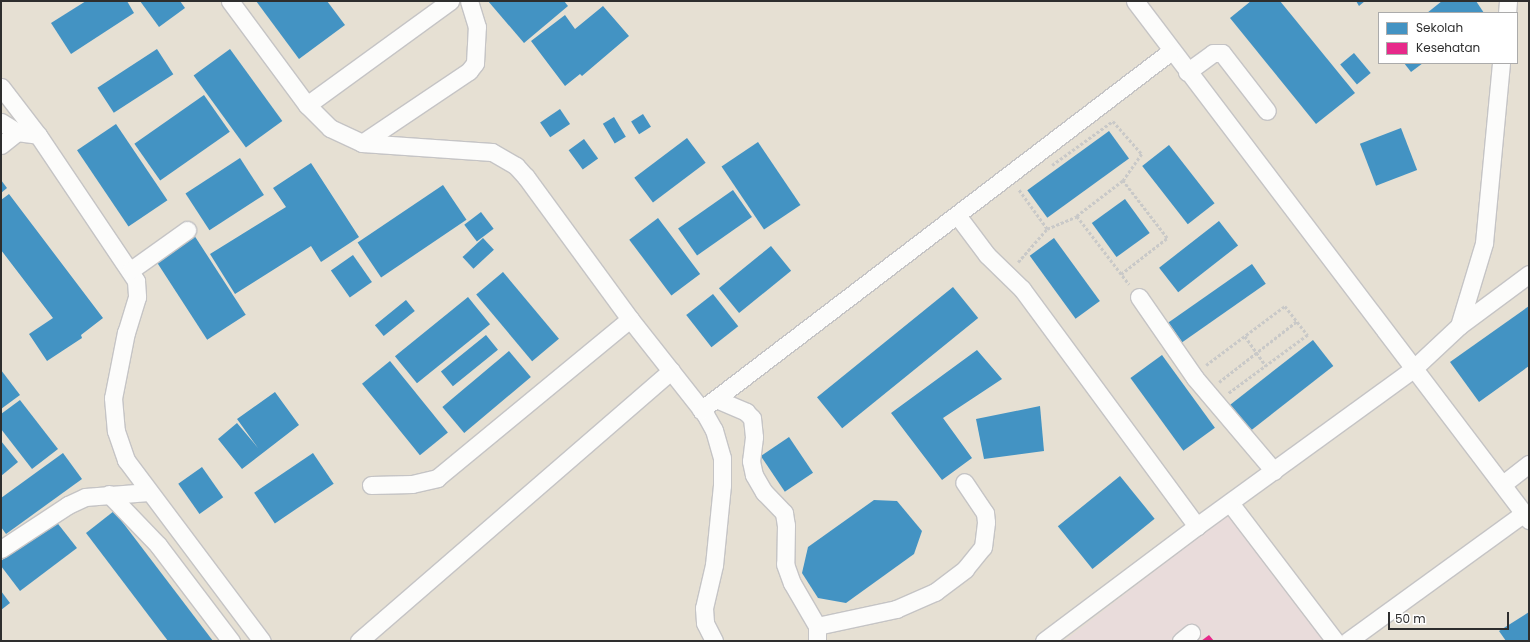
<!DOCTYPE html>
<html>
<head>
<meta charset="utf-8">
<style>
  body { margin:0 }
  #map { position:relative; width:1530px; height:642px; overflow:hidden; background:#ece8e4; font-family:Poppins,sans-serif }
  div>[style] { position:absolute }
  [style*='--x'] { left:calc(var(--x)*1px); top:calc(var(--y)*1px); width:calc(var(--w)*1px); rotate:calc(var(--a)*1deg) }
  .education>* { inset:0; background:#e6e0d3 }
  .medical>* { inset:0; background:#e9dcdb }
  .schools>* { inset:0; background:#4393c3; transform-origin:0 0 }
  .health>* { inset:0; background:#e7298a }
  .path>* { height:2.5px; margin-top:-1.25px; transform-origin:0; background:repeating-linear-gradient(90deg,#c9c9c8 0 3px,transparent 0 5px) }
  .roads { filter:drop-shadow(1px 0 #c5c4c5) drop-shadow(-1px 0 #c5c4c5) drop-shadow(0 1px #c5c4c5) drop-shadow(0 -1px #c5c4c5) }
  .minor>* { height:17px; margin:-8.5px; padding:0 8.5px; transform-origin:8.5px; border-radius:8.5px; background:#fcfcfb }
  span { translate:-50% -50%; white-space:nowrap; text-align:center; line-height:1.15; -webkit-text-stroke:4px #fff; paint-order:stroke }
  .frame { position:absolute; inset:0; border:2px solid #2e2e2e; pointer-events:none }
  .legend { position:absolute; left:1378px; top:12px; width:140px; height:52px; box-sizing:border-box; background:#fff; border:1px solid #ababab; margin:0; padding:5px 7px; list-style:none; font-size:12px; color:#2e2e2e }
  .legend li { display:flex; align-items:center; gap:8px; height:20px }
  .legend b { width:20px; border:1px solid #ababab }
  .scale { position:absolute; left:1388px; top:612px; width:121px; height:18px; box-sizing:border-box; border:2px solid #2e2e2e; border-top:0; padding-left:5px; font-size:12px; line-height:14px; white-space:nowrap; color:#2e2e2e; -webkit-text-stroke:3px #fff; paint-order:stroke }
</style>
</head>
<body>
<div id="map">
  <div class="education">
    <div style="clip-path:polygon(evenodd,1px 1px,1529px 1px,1529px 641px,1px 641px,1px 1px,1379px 13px,1517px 13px,1517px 63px,1379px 63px,1379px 13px)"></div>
  </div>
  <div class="medical">
    <div style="clip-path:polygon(1235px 509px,1331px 641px,1064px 641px)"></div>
  </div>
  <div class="schools">
    <div style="clip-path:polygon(86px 1px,127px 1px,134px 13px,71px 54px,51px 23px)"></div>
    <div style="clip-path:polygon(140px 1px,180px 1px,185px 8px,159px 27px)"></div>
    <div style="clip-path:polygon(256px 1px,327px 1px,345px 25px,299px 59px)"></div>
    <div style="clip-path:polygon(488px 1px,564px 1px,568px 6px,524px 43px)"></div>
    <div style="clip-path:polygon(1251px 1px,1280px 1px,1355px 93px,1316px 124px,1230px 18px)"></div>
    <div style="clip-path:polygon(1356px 1px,1365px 1px,1359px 6px)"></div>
    <div style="clip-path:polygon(1442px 1px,1476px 1px,1484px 13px,1427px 13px)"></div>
    <div style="clip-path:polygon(603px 6px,629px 36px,582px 76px,580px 74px,565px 86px,531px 41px,565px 15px,575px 29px)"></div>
    <div style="left:157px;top:49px;width:30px;height:71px;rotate:57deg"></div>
    <div style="left:230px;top:49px;width:89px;height:45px;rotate:54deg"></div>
    <div style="left:1354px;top:53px;width:26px;height:18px;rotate:50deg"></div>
    <div style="clip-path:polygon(1404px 63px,1423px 63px,1411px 72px)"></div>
    <div style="left:204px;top:95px;width:45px;height:85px;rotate:55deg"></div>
    <div style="left:560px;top:109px;width:18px;height:24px;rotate:56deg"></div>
    <div style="left:643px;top:114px;width:15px;height:14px;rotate:58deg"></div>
    <div style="left:614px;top:117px;width:23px;height:13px;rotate:59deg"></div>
    <div style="left:116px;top:124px;width:92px;height:47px;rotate:56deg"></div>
    <div style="left:1401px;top:128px;width:45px;height:44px;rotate:69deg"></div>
    <div style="left:1109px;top:131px;width:34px;height:101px;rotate:54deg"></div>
    <div style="left:687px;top:138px;width:31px;height:66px;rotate:53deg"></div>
    <div style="left:584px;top:139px;width:24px;height:19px;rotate:54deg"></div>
    <div style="left:758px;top:142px;width:76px;height:44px;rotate:56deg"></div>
    <div style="left:1169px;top:145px;width:74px;height:34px;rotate:52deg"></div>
    <div style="left:240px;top:158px;width:44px;height:65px;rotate:57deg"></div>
    <div style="clip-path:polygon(311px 163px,359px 237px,321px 262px,311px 246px,235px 294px,210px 254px,286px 207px,273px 188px)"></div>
    <div style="clip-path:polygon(1px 180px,7px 188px,1px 193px)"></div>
    <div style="left:443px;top:185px;width:42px;height:103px;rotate:56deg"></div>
    <div style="left:733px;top:190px;width:33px;height:67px;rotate:55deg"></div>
    <div style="clip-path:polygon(9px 194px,103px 318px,81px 335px,82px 338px,47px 361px,29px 334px,53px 318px,1px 250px,1px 200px)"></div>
    <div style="left:1125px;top:199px;width:42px;height:41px;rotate:54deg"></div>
    <div style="left:481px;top:212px;width:21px;height:21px;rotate:53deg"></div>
    <div style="left:658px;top:218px;width:70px;height:36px;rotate:53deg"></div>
    <div style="left:1219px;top:221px;width:31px;height:76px;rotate:52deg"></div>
    <div style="left:194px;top:235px;width:95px;height:46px;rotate:57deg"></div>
    <div style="left:483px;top:238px;width:16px;height:28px;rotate:47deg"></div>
    <div style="left:1054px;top:238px;width:78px;height:30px;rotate:54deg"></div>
    <div style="left:771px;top:246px;width:32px;height:67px;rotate:51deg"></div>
    <div style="left:353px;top:255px;width:33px;height:27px;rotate:55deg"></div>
    <div style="left:1252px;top:264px;width:24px;height:102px;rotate:55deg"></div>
    <div style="left:503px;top:272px;width:87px;height:35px;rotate:50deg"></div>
    <div style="left:953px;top:287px;width:40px;height:175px;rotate:51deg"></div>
    <div style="left:713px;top:294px;width:41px;height:34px;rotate:52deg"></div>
    <div style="left:468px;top:297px;width:35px;height:94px;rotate:51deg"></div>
    <div style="left:406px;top:300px;width:14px;height:40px;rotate:51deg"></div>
    <div style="clip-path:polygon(1529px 306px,1529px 366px,1479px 402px,1450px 362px)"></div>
    <div style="left:486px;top:335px;width:19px;height:58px;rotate:51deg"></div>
    <div style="left:1313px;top:340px;width:33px;height:105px;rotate:52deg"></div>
    <div style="clip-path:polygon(977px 350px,1002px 379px,943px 418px,972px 458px,942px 480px,891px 413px)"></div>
    <div style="left:509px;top:351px;width:34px;height:87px;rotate:50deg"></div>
    <div style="left:1162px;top:355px;width:90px;height:39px;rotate:54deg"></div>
    <div style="left:390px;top:361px;width:92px;height:36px;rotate:51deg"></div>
    <div style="clip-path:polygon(1px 370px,20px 395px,1px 409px)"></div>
    <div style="clip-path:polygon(275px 392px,299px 425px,242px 469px,218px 439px,237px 423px,258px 448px,237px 419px)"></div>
    <div style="clip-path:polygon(20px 400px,58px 449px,32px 469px,1px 429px,1px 414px)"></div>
    <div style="clip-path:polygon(1040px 406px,1044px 451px,984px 459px,976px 419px)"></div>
    <div style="left:789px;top:437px;width:43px;height:34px;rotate:56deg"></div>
    <div style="clip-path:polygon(1px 441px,18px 462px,1px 476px)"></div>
    <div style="clip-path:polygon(63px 453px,82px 479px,6px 534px,1px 527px,1px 498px)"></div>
    <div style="left:313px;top:453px;width:37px;height:71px;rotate:56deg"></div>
    <div style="left:202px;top:467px;width:37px;height:29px;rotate:55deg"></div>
    <div style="left:1120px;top:476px;width:55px;height:80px;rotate:51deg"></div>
    <div style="clip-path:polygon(874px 500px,897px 501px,922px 531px,914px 554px,846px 603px,818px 598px,802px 573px,808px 547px)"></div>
    <div style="clip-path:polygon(114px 511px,213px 641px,168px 641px,86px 533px)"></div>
    <div style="clip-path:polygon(55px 520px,77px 548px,20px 591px,1px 566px,1px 561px)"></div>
    <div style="clip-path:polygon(1px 591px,10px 603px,1px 610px)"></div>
    <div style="clip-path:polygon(1529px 612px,1529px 641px,1506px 641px,1499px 631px)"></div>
  </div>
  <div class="health">
    <div style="clip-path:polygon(1209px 635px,1214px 641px,1201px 641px)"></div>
  </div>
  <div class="path">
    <div style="--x:1052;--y:165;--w:75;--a:-35.8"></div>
    <div style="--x:1113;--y:121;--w:44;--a:48.7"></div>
    <div style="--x:1142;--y:154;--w:33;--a:125"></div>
    <div style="--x:1123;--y:181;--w:58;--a:142.7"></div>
    <div style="--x:1077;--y:216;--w:86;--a:52.6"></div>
    <div style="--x:1047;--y:229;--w:33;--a:-23"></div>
    <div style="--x:1018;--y:262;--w:44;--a:-48.7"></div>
    <div style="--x:1047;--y:229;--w:49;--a:-125.9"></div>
    <div style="--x:1121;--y:274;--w:58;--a:-38"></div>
    <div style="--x:1167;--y:238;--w:72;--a:-127.7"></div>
    <div style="--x:1245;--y:336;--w:37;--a:55"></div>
    <div style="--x:1206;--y:365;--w:99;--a:-36.8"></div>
    <div style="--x:1285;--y:306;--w:37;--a:52"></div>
    <div style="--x:1308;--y:335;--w:99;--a:143.6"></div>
    <div style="--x:1219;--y:382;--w:99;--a:-38"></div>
  </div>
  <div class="roads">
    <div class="minor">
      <div style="--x:230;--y:1;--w:129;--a:53.5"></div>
      <div style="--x:307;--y:105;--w:33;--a:45"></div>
      <div style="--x:330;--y:128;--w:35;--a:25"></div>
      <div style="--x:362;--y:143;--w:130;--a:4"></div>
      <div style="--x:492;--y:152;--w:28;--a:30"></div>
      <div style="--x:516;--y:166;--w:15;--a:48"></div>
      <div style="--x:526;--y:177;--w:176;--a:53.8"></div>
      <div style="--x:630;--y:319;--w:121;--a:51.7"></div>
      <div style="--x:705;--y:414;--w:18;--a:61"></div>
      <div style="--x:714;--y:430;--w:29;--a:74"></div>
      <div style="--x:722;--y:458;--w:27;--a:90"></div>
      <div style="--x:722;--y:485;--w:80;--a:95.7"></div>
      <div style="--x:714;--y:565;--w:44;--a:103.1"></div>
      <div style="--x:704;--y:608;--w:15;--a:86"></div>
      <div style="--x:705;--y:623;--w:20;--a:63"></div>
      <div style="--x:1135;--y:1;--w:652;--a:52.8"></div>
      <div style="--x:1507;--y:13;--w:12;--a:-85"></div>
      <div style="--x:1187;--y:72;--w:32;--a:-36"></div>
      <div style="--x:1213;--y:53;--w:9;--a:0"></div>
      <div style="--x:1222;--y:53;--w:73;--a:52.2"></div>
      <div style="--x:1;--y:87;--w:61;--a:52.4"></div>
      <div style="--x:38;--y:135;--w:176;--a:56.1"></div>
      <div style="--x:136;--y:281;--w:16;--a:86"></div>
      <div style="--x:137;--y:297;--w:37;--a:107"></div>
      <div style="--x:126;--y:332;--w:67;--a:101.1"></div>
      <div style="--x:113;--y:398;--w:33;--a:85"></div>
      <div style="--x:116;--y:431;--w:31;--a:71"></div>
      <div style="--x:126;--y:460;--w:226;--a:53.1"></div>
      <div style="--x:307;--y:105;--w:177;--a:-36"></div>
      <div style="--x:1;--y:122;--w:19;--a:32"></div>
      <div style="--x:17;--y:132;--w:21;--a:8"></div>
      <div style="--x:362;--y:143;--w:129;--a:-33.9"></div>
      <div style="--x:469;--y:71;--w:10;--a:-53"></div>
      <div style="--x:475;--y:63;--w:36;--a:-87"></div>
      <div style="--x:477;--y:27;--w:27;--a:-107"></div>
      <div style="--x:1;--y:145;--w:21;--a:-39"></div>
      <div style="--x:957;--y:215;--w:50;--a:53.1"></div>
      <div style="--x:987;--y:255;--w:49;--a:44.2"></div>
      <div style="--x:1022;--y:289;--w:295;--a:53.6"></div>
      <div style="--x:131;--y:270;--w:69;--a:-35.5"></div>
      <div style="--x:1139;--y:297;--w:98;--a:55.3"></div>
      <div style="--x:1195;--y:378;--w:122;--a:49.7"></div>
      <div style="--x:1459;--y:326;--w:87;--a:-73.2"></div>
      <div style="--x:1484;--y:243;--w:181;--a:-84.6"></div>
      <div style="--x:716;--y:399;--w:33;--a:23"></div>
      <div style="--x:746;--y:412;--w:8;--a:45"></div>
      <div style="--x:752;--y:418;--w:19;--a:84"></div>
      <div style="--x:754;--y:437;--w:24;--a:97"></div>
      <div style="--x:751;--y:461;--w:14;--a:78"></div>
      <div style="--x:754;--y:475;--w:20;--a:60"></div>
      <div style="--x:764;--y:492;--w:29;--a:46"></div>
      <div style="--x:784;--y:513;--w:12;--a:81"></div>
      <div style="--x:786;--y:525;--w:39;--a:91"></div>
      <div style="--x:785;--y:564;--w:20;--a:70"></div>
      <div style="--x:792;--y:583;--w:50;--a:59.8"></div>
      <div style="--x:817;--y:626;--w:15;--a:90"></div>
      <div style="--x:701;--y:410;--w:591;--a:-37.37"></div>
      <div style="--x:1503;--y:484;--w:33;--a:-38"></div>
      <div style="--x:371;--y:485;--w:41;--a:-1.4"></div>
      <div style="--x:412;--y:484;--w:26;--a:-13"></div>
      <div style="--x:437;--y:478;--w:250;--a:-39.5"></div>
      <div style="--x:109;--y:494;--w:71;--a:46.1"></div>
      <div style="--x:158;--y:545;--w:121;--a:52.8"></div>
      <div style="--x:1230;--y:503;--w:173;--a:52.7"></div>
      <div style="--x:1;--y:549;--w:80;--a:-33.3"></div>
      <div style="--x:68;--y:505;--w:19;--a:-25"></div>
      <div style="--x:85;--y:497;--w:64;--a:-4.5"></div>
      <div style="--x:817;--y:626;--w:81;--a:-12.1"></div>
      <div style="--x:896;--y:609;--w:43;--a:-23.6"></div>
      <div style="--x:935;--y:592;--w:38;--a:-37"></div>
      <div style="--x:965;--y:569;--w:28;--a:-51"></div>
      <div style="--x:983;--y:547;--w:25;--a:-83"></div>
      <div style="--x:986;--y:522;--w:9;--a:-96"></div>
      <div style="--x:985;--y:513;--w:37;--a:-124"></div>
      <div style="--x:359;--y:641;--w:413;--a:-40.9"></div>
      <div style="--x:1044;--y:641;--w:191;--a:-36.9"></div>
      <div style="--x:1197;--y:526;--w:267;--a:-36"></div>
      <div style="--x:1413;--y:369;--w:63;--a:-43.1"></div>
      <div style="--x:1459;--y:326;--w:87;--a:-36.6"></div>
      <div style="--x:1181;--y:641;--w:13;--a:-39"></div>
      <div style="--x:1348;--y:641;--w:218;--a:-36"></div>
    </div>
  </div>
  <div class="frame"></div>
  <ul class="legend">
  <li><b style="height:11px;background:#4393c3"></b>Sekolah</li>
  <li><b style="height:11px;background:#e7298a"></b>Kesehatan</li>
  </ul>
  <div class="scale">50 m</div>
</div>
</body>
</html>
